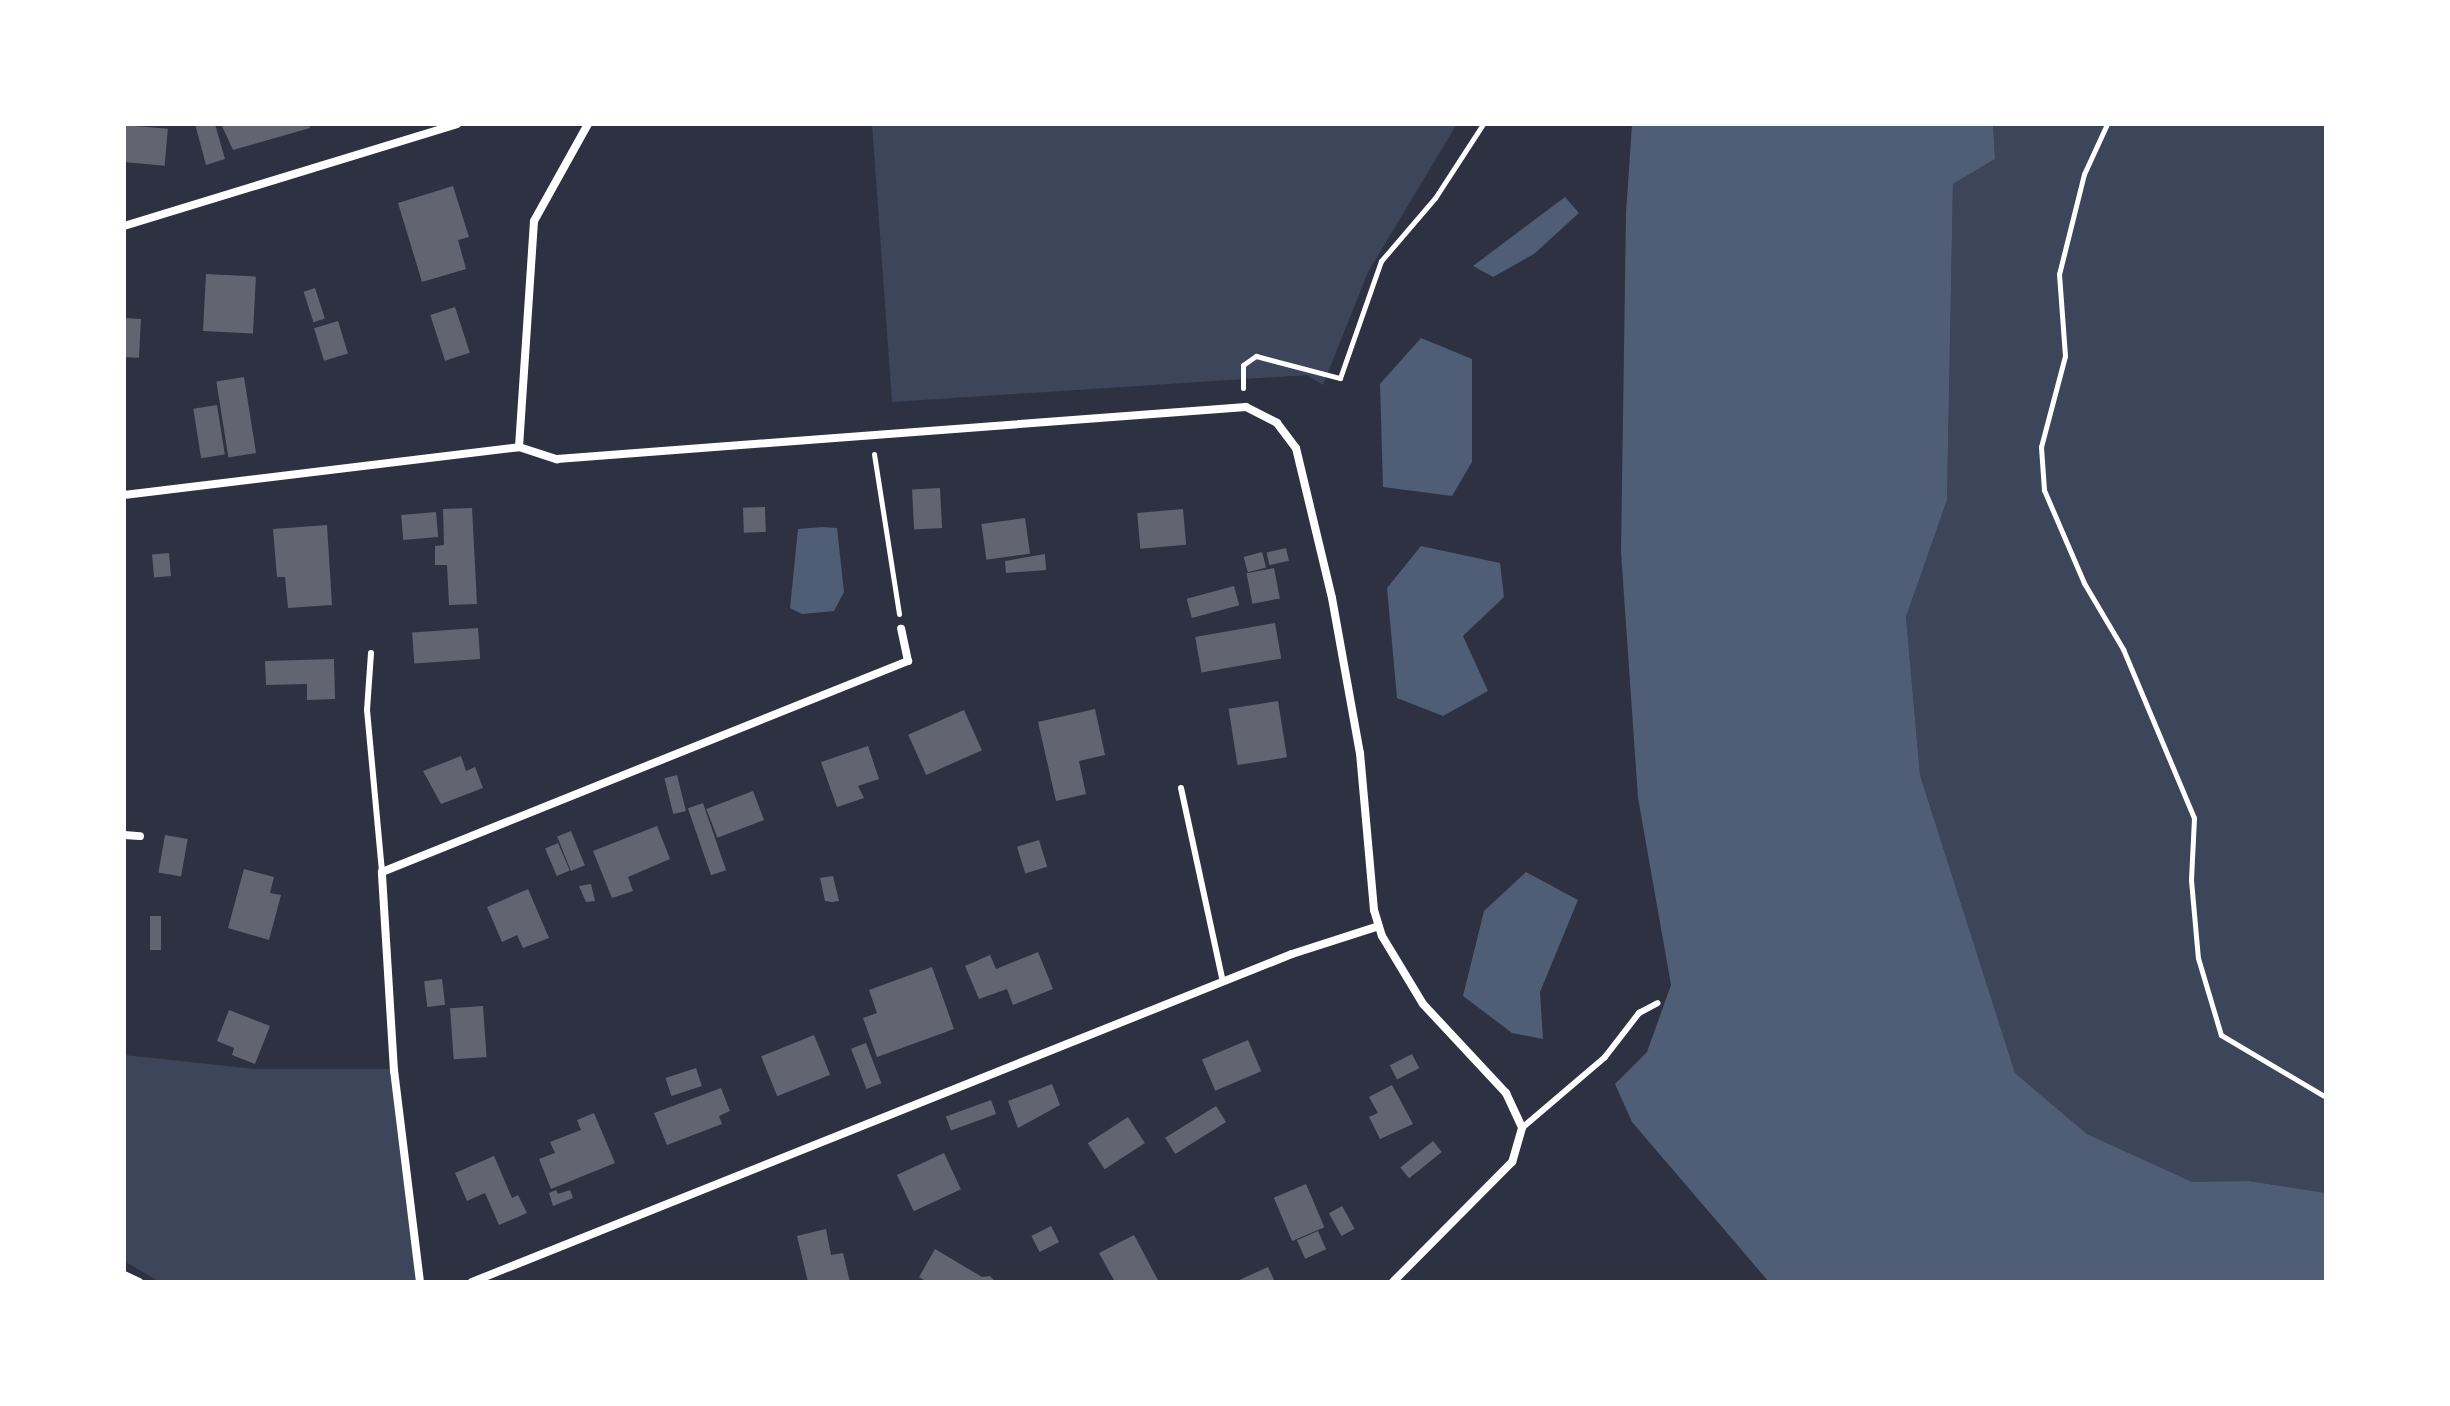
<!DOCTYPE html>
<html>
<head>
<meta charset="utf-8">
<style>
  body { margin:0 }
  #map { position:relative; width:2450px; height:1406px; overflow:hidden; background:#2d3142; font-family:"Work Sans",sans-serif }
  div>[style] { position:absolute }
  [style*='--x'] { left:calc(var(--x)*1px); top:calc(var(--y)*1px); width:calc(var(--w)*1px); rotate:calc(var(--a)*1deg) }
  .green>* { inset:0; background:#3c4559 }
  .water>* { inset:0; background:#4f5d75 }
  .building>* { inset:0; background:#626471; transform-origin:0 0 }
  .path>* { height:5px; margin:-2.5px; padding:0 2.5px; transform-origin:2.5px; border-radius:2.5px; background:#fff }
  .service>* { height:6px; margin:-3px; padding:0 3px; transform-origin:3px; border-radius:3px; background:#fff }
  .minor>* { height:8px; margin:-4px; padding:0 4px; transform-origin:4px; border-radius:4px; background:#fff }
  span { translate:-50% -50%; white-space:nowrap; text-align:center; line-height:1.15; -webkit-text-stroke:7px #fff; paint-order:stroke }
  .frame { position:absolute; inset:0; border:126px solid #fff; pointer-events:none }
</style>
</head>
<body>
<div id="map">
  <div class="green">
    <div style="clip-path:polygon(872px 124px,1457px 124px,1368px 272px,1323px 385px,1307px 375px,892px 402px)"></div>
    <div style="clip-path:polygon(1993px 124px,2326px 124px,2326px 1193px,2249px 1181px,2192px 1183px,2087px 1134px,2015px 1073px,1920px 775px,1906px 617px,1947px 500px,1953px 184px,1995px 159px)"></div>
    <div style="clip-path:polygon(124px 1055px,255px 1069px,395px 1069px,418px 1282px,160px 1282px,124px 1261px)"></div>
  </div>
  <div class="water">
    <div style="clip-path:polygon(1632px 124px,1993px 124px,1995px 159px,1953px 184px,1947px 500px,1906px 617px,1920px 775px,2015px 1073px,2087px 1134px,2192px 1182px,2249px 1181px,2326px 1193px,2326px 1282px,1769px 1282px,1632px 1122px,1615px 1084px,1647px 1052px,1671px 985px,1638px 798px,1621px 552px,1626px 213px)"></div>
    <div style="clip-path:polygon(1565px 197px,1579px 213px,1534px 254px,1493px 277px,1473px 266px)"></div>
    <div style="clip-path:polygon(1421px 338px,1472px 359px,1472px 462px,1452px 496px,1383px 487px,1380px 384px)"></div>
    <div style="clip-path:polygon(822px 527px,837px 528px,844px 592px,834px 611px,802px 614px,790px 608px,798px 529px)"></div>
    <div style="clip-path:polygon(1421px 546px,1500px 563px,1504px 597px,1463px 636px,1488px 691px,1443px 716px,1397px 698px,1387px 588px)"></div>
    <div style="clip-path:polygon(1526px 872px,1578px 900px,1540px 992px,1543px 1039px,1512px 1033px,1463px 996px,1484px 911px)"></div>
  </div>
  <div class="building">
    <div style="clip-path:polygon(195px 124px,215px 124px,225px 159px,206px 165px)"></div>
    <div style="clip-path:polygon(221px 124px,309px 124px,310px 128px,233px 150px)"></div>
    <div style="left:124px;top:125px;width:44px;height:37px;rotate:5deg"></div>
    <div style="clip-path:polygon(453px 186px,469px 237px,458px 240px,466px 269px,422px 282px,398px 203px)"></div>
    <div style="left:206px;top:274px;width:50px;height:57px;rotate:3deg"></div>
    <div style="left:315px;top:288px;width:32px;height:12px;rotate:72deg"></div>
    <div style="left:455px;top:307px;width:48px;height:26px;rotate:72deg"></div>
    <div style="left:124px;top:318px;width:17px;height:39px;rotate:3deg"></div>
    <div style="left:338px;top:321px;width:34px;height:25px;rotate:73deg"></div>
    <div style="left:244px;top:377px;width:77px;height:28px;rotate:81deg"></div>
    <div style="left:217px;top:405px;width:50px;height:24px;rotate:81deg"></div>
    <div style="left:940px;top:488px;width:40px;height:28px;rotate:87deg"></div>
    <div style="left:765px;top:507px;width:25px;height:22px;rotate:88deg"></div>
    <div style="clip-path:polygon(472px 508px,477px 604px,449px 605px,447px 565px,435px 565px,435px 546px,444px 545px,443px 509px)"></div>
    <div style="left:1183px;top:509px;width:36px;height:46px;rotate:85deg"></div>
    <div style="left:436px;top:512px;width:25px;height:35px;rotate:85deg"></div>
    <div style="left:1025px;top:518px;width:36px;height:44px;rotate:82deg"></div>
    <div style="clip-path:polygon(327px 525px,332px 605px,288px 608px,285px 577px,277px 577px,273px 529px)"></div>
    <div style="left:1286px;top:548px;width:13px;height:20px;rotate:77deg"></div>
    <div style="left:1262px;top:552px;width:16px;height:19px;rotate:75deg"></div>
    <div style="left:169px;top:553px;width:23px;height:17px;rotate:85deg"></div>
    <div style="clip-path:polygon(1045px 554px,1046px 570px,1006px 573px,1005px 561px)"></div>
    <div style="left:1274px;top:568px;width:31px;height:28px;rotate:79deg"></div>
    <div style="left:1234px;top:586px;width:20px;height:49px;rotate:75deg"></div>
    <div style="left:1275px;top:623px;width:36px;height:81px;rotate:80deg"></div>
    <div style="left:478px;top:628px;width:31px;height:66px;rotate:86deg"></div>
    <div style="clip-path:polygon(334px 659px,335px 699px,307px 700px,307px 684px,266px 685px,265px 661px)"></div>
    <div style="left:1278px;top:701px;width:57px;height:50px;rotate:81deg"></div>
    <div style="clip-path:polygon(1095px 709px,1105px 755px,1079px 761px,1086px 794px,1056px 801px,1038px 722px)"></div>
    <div style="left:964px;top:710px;width:44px;height:61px;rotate:66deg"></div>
    <div style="clip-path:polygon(868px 746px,879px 779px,858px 786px,864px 798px,837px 807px,821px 762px)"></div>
    <div style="clip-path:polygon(461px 756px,466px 771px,475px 767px,483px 788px,441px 804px,423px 771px)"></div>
    <div style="left:677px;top:775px;width:37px;height:13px;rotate:76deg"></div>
    <div style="left:753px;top:791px;width:31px;height:50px;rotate:69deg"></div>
    <div style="left:703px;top:803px;width:71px;height:16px;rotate:71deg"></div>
    <div style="clip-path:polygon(657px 826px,670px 859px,628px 877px,633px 891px,612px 898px,593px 851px)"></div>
    <div style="left:571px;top:831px;width:37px;height:15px;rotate:68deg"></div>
    <div style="left:165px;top:835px;width:23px;height:38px;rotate:10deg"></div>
    <div style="left:1039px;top:840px;width:28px;height:23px;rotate:73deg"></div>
    <div style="left:558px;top:843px;width:30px;height:14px;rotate:67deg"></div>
    <div style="clip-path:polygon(244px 869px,274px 877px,270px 893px,281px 895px,269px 940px,228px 928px)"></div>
    <div style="clip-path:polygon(833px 876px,839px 901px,832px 902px,825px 901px,820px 878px)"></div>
    <div style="clip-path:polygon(591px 884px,595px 901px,586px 902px,579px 886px)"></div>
    <div style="clip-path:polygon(528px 889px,549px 938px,523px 948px,517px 935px,502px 942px,487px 907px)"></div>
    <div style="left:150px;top:916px;width:11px;height:34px"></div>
    <div style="clip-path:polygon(1038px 952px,1053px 989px,1013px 1005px,1007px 989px,979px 999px,965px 966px,990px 955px,996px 969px)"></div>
    <div style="clip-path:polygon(932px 967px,954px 1029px,877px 1057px,863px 1018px,877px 1013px,869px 990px)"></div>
    <div style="left:442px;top:979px;width:26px;height:18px;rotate:83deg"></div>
    <div style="left:483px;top:1006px;width:51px;height:33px;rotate:86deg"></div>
    <div style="clip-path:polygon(229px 1010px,270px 1026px,255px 1064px,232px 1055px,234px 1048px,217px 1041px)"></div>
    <div style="left:814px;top:1035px;width:43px;height:57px;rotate:68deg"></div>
    <div style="left:1248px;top:1040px;width:34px;height:50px;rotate:67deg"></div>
    <div style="left:866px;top:1043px;width:43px;height:16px;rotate:69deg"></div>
    <div style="left:1412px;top:1054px;width:16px;height:25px;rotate:63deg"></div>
    <div style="left:696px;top:1068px;width:19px;height:32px;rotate:72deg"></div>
    <div style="clip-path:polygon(1052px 1084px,1060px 1105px,1018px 1128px,1008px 1101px)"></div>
    <div style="clip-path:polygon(1392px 1085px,1413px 1124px,1380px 1139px,1369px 1117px,1378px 1113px,1369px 1097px)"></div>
    <div style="clip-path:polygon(721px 1088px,730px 1111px,719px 1116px,722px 1124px,667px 1145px,654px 1113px)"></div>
    <div style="left:991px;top:1100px;width:15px;height:48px;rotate:70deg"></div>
    <div style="left:1216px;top:1106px;width:19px;height:60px;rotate:58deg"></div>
    <div style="clip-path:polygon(594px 1113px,615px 1163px,551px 1189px,539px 1159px,555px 1153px,550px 1142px,581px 1130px,577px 1120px)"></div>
    <div style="left:1128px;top:1117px;width:31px;height:48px;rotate:57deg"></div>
    <div style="left:1433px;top:1141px;width:14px;height:42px;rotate:51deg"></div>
    <div style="left:944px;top:1153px;width:40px;height:52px;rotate:65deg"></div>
    <div style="clip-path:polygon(494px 1156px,512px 1198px,518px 1195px,527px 1213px,499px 1225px,485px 1193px,467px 1201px,455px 1173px)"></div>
    <div style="left:1306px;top:1184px;width:47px;height:35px;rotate:67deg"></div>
    <div style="clip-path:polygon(556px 1190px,558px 1194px,570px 1190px,573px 1198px,553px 1206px,549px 1193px)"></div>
    <div style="left:1342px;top:1206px;width:26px;height:15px;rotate:61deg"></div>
    <div style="left:1051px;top:1226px;width:18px;height:22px;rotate:63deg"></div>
    <div style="clip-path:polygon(826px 1229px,831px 1255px,843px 1253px,850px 1282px,808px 1282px,797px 1236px)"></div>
    <div style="left:1318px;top:1231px;width:20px;height:23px;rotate:66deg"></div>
    <div style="clip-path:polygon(1134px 1235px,1159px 1282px,1115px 1282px,1099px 1253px)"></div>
    <div style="clip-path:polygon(935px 1249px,982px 1277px,990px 1276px,996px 1282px,927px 1282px,919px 1277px)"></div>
    <div style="clip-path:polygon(1268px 1267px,1275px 1282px,1235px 1282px)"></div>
  </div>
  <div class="path">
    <div style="--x:2107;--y:124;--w:55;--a:114.7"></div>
    <div style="--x:2084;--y:174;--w:103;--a:104"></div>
    <div style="--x:2059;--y:274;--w:82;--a:85.8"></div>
    <div style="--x:2065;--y:356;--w:94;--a:104.8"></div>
    <div style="--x:2041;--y:447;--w:43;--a:86"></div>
    <div style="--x:2044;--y:490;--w:101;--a:66.7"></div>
    <div style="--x:2084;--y:583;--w:77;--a:59.4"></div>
    <div style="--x:2123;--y:649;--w:183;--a:67.2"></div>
    <div style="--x:2194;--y:818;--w:62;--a:92.8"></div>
    <div style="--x:2191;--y:880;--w:78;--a:84.9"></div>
    <div style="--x:2198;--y:958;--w:80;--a:73.4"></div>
    <div style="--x:2221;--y:1035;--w:122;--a:30.6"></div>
    <div style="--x:1243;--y:388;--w:23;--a:-90"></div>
    <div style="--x:1243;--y:365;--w:16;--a:-35"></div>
    <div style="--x:1256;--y:356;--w:87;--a:14.7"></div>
    <div style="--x:1340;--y:378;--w:124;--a:-70.7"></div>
    <div style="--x:1381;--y:261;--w:83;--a:-49.4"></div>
    <div style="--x:1435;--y:198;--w:88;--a:-57"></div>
    <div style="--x:874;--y:454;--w:162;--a:81.1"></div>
  </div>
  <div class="service">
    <div style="--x:371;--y:653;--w:57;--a:94"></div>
    <div style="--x:367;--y:710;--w:163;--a:84.7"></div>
    <div style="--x:1181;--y:788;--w:198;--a:77.8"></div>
    <div style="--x:1522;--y:1128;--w:109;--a:-40.5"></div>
    <div style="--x:1605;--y:1057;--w:56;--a:-52.3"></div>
    <div style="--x:1639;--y:1013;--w:21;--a:-28"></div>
  </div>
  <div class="minor">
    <div style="--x:124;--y:226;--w:348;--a:-17"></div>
    <div style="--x:519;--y:447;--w:226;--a:-86.2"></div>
    <div style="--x:534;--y:221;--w:111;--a:-60.9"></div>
    <div style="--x:124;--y:495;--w:398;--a:-6.9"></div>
    <div style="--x:519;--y:447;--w:40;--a:18"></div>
    <div style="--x:557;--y:459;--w:691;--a:-4.32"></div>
    <div style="--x:1246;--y:407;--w:35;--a:27"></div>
    <div style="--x:1277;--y:423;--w:31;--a:53"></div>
    <div style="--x:1296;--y:448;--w:154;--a:76.5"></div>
    <div style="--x:1332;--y:598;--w:158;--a:79.8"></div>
    <div style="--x:1360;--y:753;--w:158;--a:84.9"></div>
    <div style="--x:1374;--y:910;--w:27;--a:73"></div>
    <div style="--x:1382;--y:936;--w:79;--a:58.9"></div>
    <div style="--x:1423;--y:1004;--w:122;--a:47"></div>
    <div style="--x:1506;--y:1093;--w:38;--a:65"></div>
    <div style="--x:1522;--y:1128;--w:35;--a:106"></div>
    <div style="--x:1512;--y:1162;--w:169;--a:134.8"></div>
    <div style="--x:124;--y:835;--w:16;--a:4"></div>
    <div style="--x:124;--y:1275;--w:17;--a:25"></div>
    <div style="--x:420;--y:1282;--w:213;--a:-97"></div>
    <div style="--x:394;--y:1071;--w:199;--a:-93.5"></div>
    <div style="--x:382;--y:872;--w:567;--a:-21.86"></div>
    <div style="--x:908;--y:661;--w:33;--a:-102"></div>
    <div style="--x:472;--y:1282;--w:883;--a:-21.8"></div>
    <div style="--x:1292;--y:954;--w:91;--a:-17.8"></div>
  </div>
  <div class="frame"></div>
</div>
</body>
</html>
